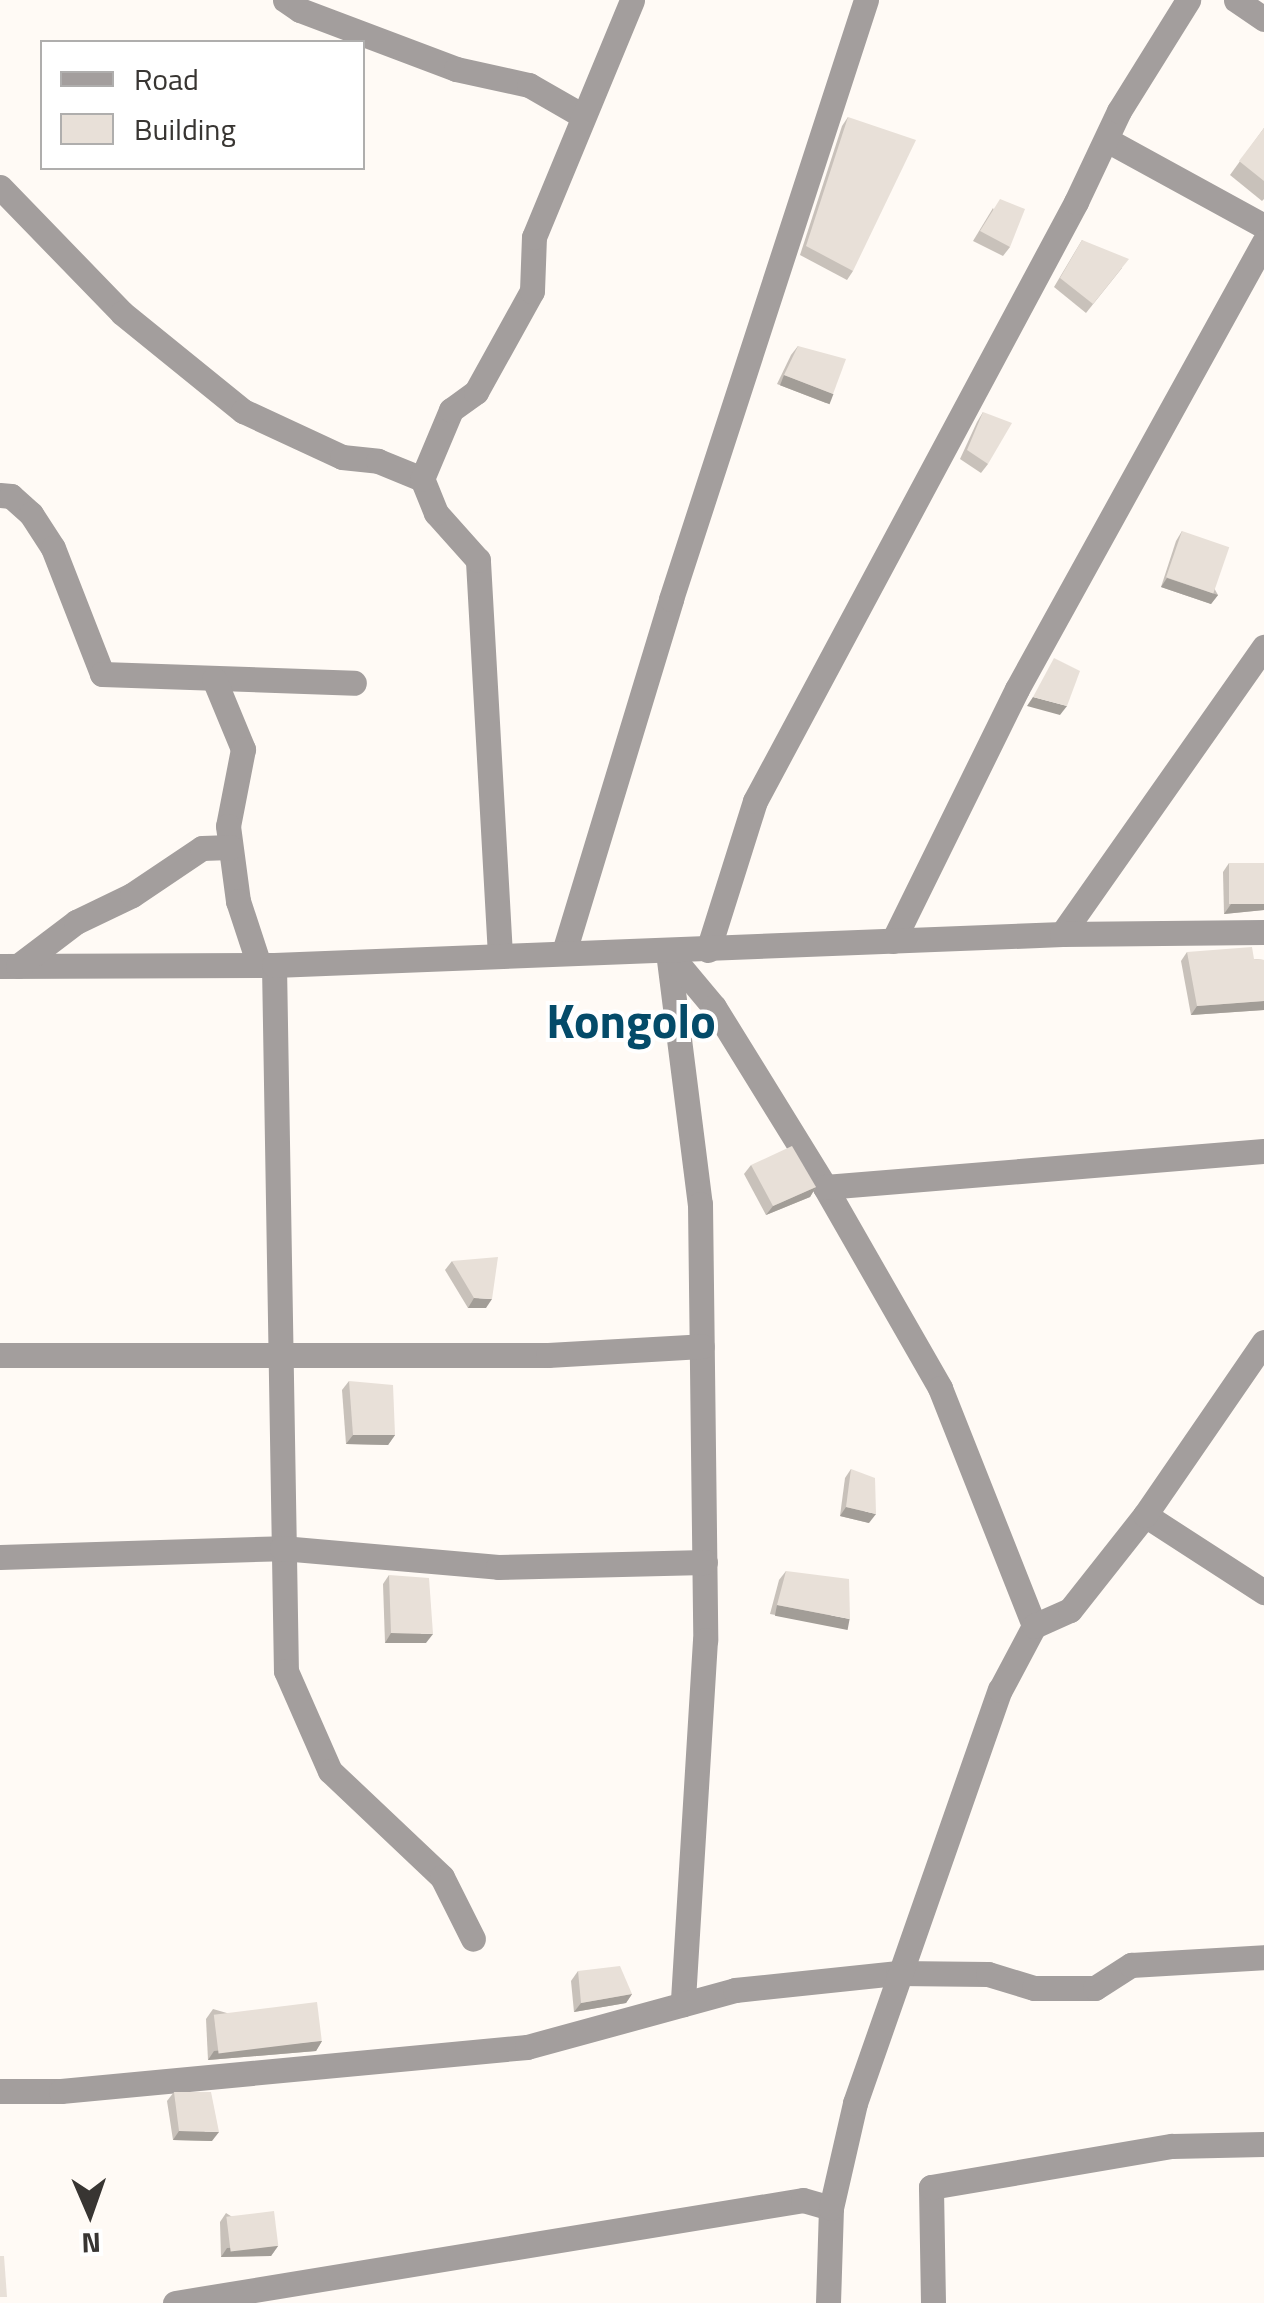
<!DOCTYPE html>
<html>
<head>
<meta charset="utf-8">
<style>
  body { margin:0 }
  #map { position:relative; width:1264px; height:2303px; overflow:hidden; background:#fffaf5; font-family:"Titillium Web",sans-serif }
  div>[style] { position:absolute }
  [style*='--x'] { left:calc(var(--x)*1px); top:calc(var(--y)*1px); width:calc(var(--w)*1px); rotate:calc(var(--a)*1deg) }
  .minor>* { height:25px; margin:-12.5px; padding:0 12.5px; transform-origin:12.5px; border-radius:12.5px; background:#a39e9d }
  .wall>* { inset:0; background:#c8c1ba }
  .shaded-wall>* { inset:0; background:#a29d97; transform-origin:0 0 }
  .building>* { inset:0; background:#e8e0d8; transform-origin:0 0 }
  span { translate:-50% -50%; white-space:nowrap; text-align:center; line-height:1.15; -webkit-text-stroke:8px #fff; paint-order:stroke }
  .town-label { font-size:48px; color:#044b69; font-weight:700 }
  .legend { position:absolute; left:40px; top:40px; width:325px; height:130px; box-sizing:border-box; background:#fff; border:2px solid #afaead; margin:0; padding:12px 18px; list-style:none; font-size:30px; color:#383532 }
  .legend li { display:flex; align-items:center; gap:20px; height:50px }
  .legend b { width:50px; border:2px solid #afaead }
  .north { position:absolute; left:40px; top:2163px; width:100px; height:100px; -webkit-text-stroke:8px #fff; paint-order:stroke; rotate:178deg; font-size:28px; font-weight:700; line-height:40px; text-align:center; color:#383532 }
  .north::after { content:''; display:block; margin:auto; width:35px; height:45px; background:#383532; clip-path:polygon(50% 0,100% 100%,50% 72%,0 100%) }
</style>
</head>
<body>
<div id="map">
  <div class="minor">
    <div style="--x:285;--y:0;--w:18;--a:34"></div>
    <div style="--x:300;--y:10;--w:167;--a:20.7"></div>
    <div style="--x:456;--y:69;--w:75;--a:12.4"></div>
    <div style="--x:529;--y:85;--w:62;--a:29.9"></div>
    <div style="--x:1236;--y:0;--w:34;--a:34"></div>
    <div style="--x:1107;--y:140;--w:179;--a:28.7"></div>
    <div style="--x:0;--y:187;--w:175;--a:45.9"></div>
    <div style="--x:122;--y:313;--w:156;--a:39"></div>
    <div style="--x:243;--y:411;--w:109;--a:24.9"></div>
    <div style="--x:342;--y:457;--w:36;--a:6"></div>
    <div style="--x:378;--y:461;--w:48;--a:22.2"></div>
    <div style="--x:0;--y:495;--w:11;--a:5"></div>
    <div style="--x:11;--y:496;--w:27;--a:42"></div>
    <div style="--x:31;--y:514;--w:40;--a:57.1"></div>
    <div style="--x:53;--y:548;--w:135;--a:68.7"></div>
    <div style="--x:102;--y:674;--w:252;--a:2"></div>
    <div style="--x:214;--y:679;--w:76;--a:67.5"></div>
    <div style="--x:243;--y:749;--w:78;--a:101"></div>
    <div style="--x:228;--y:826;--w:76;--a:82.4"></div>
    <div style="--x:238;--y:901;--w:67;--a:71.8"></div>
    <div style="--x:1062;--y:934;--w:351;--a:-54.9"></div>
    <div style="--x:893;--y:941;--w:281;--a:-63.8"></div>
    <div style="--x:1017;--y:689;--w:511;--a:-61.08"></div>
    <div style="--x:708;--y:950;--w:156;--a:-72.5"></div>
    <div style="--x:755;--y:801;--w:680;--a:-61.81"></div>
    <div style="--x:1076;--y:202;--w:101;--a:-64.7"></div>
    <div style="--x:1119;--y:111;--w:131;--a:-58.1"></div>
    <div style="--x:564;--y:952;--w:369;--a:-73.1"></div>
    <div style="--x:671;--y:599;--w:630;--a:-71.97"></div>
    <div style="--x:668;--y:952;--w:254;--a:82.8"></div>
    <div style="--x:700;--y:1204;--w:436;--a:89.3"></div>
    <div style="--x:705;--y:1640;--w:365;--a:93.5"></div>
    <div style="--x:668;--y:952;--w:72;--a:50.1"></div>
    <div style="--x:714;--y:1007;--w:211;--a:58.3"></div>
    <div style="--x:825;--y:1187;--w:232;--a:60.2"></div>
    <div style="--x:940;--y:1388;--w:256;--a:68.4"></div>
    <div style="--x:500;--y:955;--w:396;--a:-93.2"></div>
    <div style="--x:478;--y:560;--w:63;--a:-131.8"></div>
    <div style="--x:436;--y:513;--w:37;--a:-112"></div>
    <div style="--x:422;--y:479;--w:75;--a:-67.2"></div>
    <div style="--x:451;--y:410;--w:31;--a:-36"></div>
    <div style="--x:476;--y:392;--w:115;--a:-61"></div>
    <div style="--x:532;--y:291;--w:54;--a:-87.9"></div>
    <div style="--x:534;--y:237;--w:256;--a:-67.5"></div>
    <div style="--x:274;--y:965;--w:706;--a:89.03"></div>
    <div style="--x:286;--y:1671;--w:109;--a:66.3"></div>
    <div style="--x:330;--y:1771;--w:154;--a:43.4"></div>
    <div style="--x:442;--y:1877;--w:69;--a:63.4"></div>
    <div style="--x:0;--y:966;--w:274;--a:-0.2"></div>
    <div style="--x:274;--y:965;--w:789;--a:-2.25"></div>
    <div style="--x:1062;--y:934;--w:202;--a:-0.6"></div>
    <div style="--x:18;--y:966;--w:73;--a:-37.2"></div>
    <div style="--x:76;--y:922;--w:62;--a:-25.7"></div>
    <div style="--x:132;--y:895;--w:84;--a:-33.9"></div>
    <div style="--x:202;--y:848;--w:28;--a:-2"></div>
    <div style="--x:825;--y:1187;--w:440;--a:-4.7"></div>
    <div style="--x:0;--y:1355;--w:548;--a:0"></div>
    <div style="--x:548;--y:1355;--w:154;--a:-3.3"></div>
    <div style="--x:1145;--y:1515;--w:142;--a:32.9"></div>
    <div style="--x:0;--y:1557;--w:282;--a:-1.8"></div>
    <div style="--x:282;--y:1548;--w:217;--a:5"></div>
    <div style="--x:498;--y:1567;--w:207;--a:-1.4"></div>
    <div style="--x:0;--y:2091;--w:61;--a:0"></div>
    <div style="--x:61;--y:2091;--w:468;--a:-5.4"></div>
    <div style="--x:527;--y:2047;--w:216;--a:-15.3"></div>
    <div style="--x:735;--y:1990;--w:164;--a:-6"></div>
    <div style="--x:898;--y:1973;--w:90;--a:0.6"></div>
    <div style="--x:988;--y:1974;--w:48;--a:16.9"></div>
    <div style="--x:1034;--y:1988;--w:61;--a:0"></div>
    <div style="--x:1095;--y:1988;--w:43;--a:-32.6"></div>
    <div style="--x:1131;--y:1965;--w:133;--a:-3.4"></div>
    <div style="--x:175;--y:2303;--w:636;--a:-9.31"></div>
    <div style="--x:803;--y:2200;--w:29;--a:16"></div>
    <div style="--x:828;--y:2303;--w:95;--a:-88.2"></div>
    <div style="--x:831;--y:2208;--w:108;--a:-77.1"></div>
    <div style="--x:855;--y:2103;--w:438;--a:-70.7"></div>
    <div style="--x:1000;--y:1690;--w:72;--a:-62"></div>
    <div style="--x:1034;--y:1626;--w:39;--a:-24"></div>
    <div style="--x:1070;--y:1610;--w:121;--a:-51.7"></div>
    <div style="--x:1145;--y:1515;--w:210;--a:-55.5"></div>
    <div style="--x:933;--y:2303;--w:116;--a:-91"></div>
    <div style="--x:931;--y:2187;--w:244;--a:-9.7"></div>
    <div style="--x:1172;--y:2146;--w:92;--a:-1.2"></div>
  </div>
  <div class="wall">
    <div style="clip-path:polygon(848px 117px,853px 271px,847px 280px,800px 255px,842px 126px)"></div>
    <div style="clip-path:polygon(1264px 128px,1264px 199px,1262px 201px,1230px 175px)"></div>
    <div style="clip-path:polygon(993px 208px,1010px 247px,1003px 256px,973px 241px)"></div>
    <div style="clip-path:polygon(1082px 240px,1122px 268px,1086px 313px,1054px 287px)"></div>
    <div style="clip-path:polygon(798px 346px,833px 394px,826px 403px,777px 384px,791px 355px)"></div>
    <div style="clip-path:polygon(983px 412px,988px 464px,981px 473px,960px 459px,977px 422px)"></div>
    <div style="clip-path:polygon(1182px 531px,1218px 595px,1211px 604px,1161px 587px,1176px 541px)"></div>
    <div style="clip-path:polygon(1229px 863px,1264px 863px,1264px 910px,1224px 914px,1223px 872px)"></div>
    <div style="clip-path:polygon(1187px 952px,1264px 960px,1264px 1010px,1191px 1015px,1181px 961px)"></div>
    <div style="clip-path:polygon(751px 1165px,816px 1187px,810px 1197px,766px 1215px,744px 1174px)"></div>
    <div style="clip-path:polygon(452px 1261px,486px 1308px,468px 1308px,445px 1270px)"></div>
    <div style="clip-path:polygon(349px 1381px,395px 1435px,388px 1445px,346px 1444px,342px 1390px)"></div>
    <div style="clip-path:polygon(851px 1469px,869px 1523px,840px 1516px,845px 1478px)"></div>
    <div style="clip-path:polygon(786px 1571px,844px 1628px,770px 1614px,779px 1580px)"></div>
    <div style="clip-path:polygon(389px 1575px,426px 1643px,385px 1643px,383px 1584px)"></div>
    <div style="clip-path:polygon(578px 1971px,632px 1994px,626px 2003px,574px 2012px,571px 1981px)"></div>
    <div style="clip-path:polygon(213px 2009px,322px 2041px,316px 2051px,208px 2060px,206px 2019px)"></div>
    <div style="clip-path:polygon(174px 2092px,212px 2141px,173px 2140px,167px 2101px)"></div>
    <div style="clip-path:polygon(226px 2213px,278px 2246px,271px 2256px,221px 2257px,220px 2222px)"></div>
  </div>
  <div class="shaded-wall">
    <div style="left:784px;top:375px;width:53px;height:11px;rotate:21deg"></div>
    <div style="clip-path:polygon(1167px 578px,1218px 595px,1211px 604px,1161px 587px)"></div>
    <div style="clip-path:polygon(1033px 697px,1067px 706px,1060px 715px,1027px 706px)"></div>
    <div style="clip-path:polygon(1264px 902px,1264px 910px,1224px 914px,1231px 904px)"></div>
    <div style="clip-path:polygon(1264px 1001px,1264px 1010px,1191px 1015px,1197px 1006px)"></div>
    <div style="clip-path:polygon(816px 1187px,810px 1197px,766px 1215px,773px 1206px)"></div>
    <div style="clip-path:polygon(474px 1298px,492px 1299px,486px 1308px,468px 1308px)"></div>
    <div style="clip-path:polygon(353px 1435px,395px 1435px,388px 1445px,346px 1444px)"></div>
    <div style="clip-path:polygon(846px 1507px,876px 1514px,869px 1523px,840px 1516px)"></div>
    <div style="left:777px;top:1605px;width:74px;height:11px;rotate:11deg"></div>
    <div style="clip-path:polygon(391px 1633px,433px 1634px,426px 1643px,385px 1643px)"></div>
    <div style="clip-path:polygon(632px 1994px,626px 2003px,574px 2012px,581px 2003px)"></div>
    <div style="clip-path:polygon(322px 2041px,316px 2051px,208px 2060px,214px 2051px)"></div>
    <div style="clip-path:polygon(179px 2131px,219px 2132px,212px 2141px,173px 2140px)"></div>
    <div style="clip-path:polygon(278px 2246px,271px 2256px,221px 2257px,227px 2248px)"></div>
  </div>
  <div class="building">
    <div style="clip-path:polygon(848px 117px,916px 140px,853px 271px,806px 246px)"></div>
    <div style="clip-path:polygon(1264px 128px,1264px 181px,1239px 161px)"></div>
    <div style="clip-path:polygon(1000px 199px,1025px 209px,1010px 247px,980px 231px)"></div>
    <div style="clip-path:polygon(1082px 240px,1129px 259px,1093px 304px,1060px 278px)"></div>
    <div style="clip-path:polygon(798px 346px,846px 359px,833px 394px,784px 375px)"></div>
    <div style="clip-path:polygon(983px 412px,1012px 423px,988px 464px,967px 450px)"></div>
    <div style="left:1182px;top:531px;width:50px;height:49px;rotate:19deg"></div>
    <div style="clip-path:polygon(1054px 658px,1080px 671px,1067px 706px,1033px 697px)"></div>
    <div style="left:1229px;top:863px;width:35px;height:41px"></div>
    <div style="clip-path:polygon(1252px 947px,1254px 959px,1264px 960px,1264px 1001px,1197px 1006px,1187px 952px)"></div>
    <div style="clip-path:polygon(792px 1146px,816px 1187px,773px 1206px,751px 1165px)"></div>
    <div style="clip-path:polygon(498px 1257px,492px 1299px,474px 1298px,452px 1261px)"></div>
    <div style="clip-path:polygon(349px 1381px,393px 1385px,395px 1435px,353px 1435px)"></div>
    <div style="clip-path:polygon(851px 1469px,875px 1478px,876px 1514px,846px 1507px)"></div>
    <div style="clip-path:polygon(786px 1571px,849px 1579px,850px 1619px,777px 1605px)"></div>
    <div style="clip-path:polygon(389px 1575px,429px 1578px,433px 1634px,391px 1633px)"></div>
    <div style="clip-path:polygon(620px 1966px,632px 1994px,581px 2003px,578px 1971px)"></div>
    <div style="left:317px;top:2002px;width:39px;height:104px;rotate:83deg"></div>
    <div style="clip-path:polygon(174px 2092px,211px 2092px,219px 2132px,179px 2131px)"></div>
    <div style="left:274px;top:2211px;width:35px;height:48px;rotate:83deg"></div>
    <div style="clip-path:polygon(0 2256px,4px 2256px,7px 2297px,0 2297px)"></div>
  </div>
  <div class="town-label">
    <span style="left:631px;top:1021px">Kongolo</span>
  </div>
  <ul class="legend">
  <li><b style="height:12px;background:#a39e9d"></b>Road</li>
  <li><b style="height:28px;background:#e8e0d8"></b>Building</li>
  </ul>
  <div class="north">N</div>
</div>
</body>
</html>
